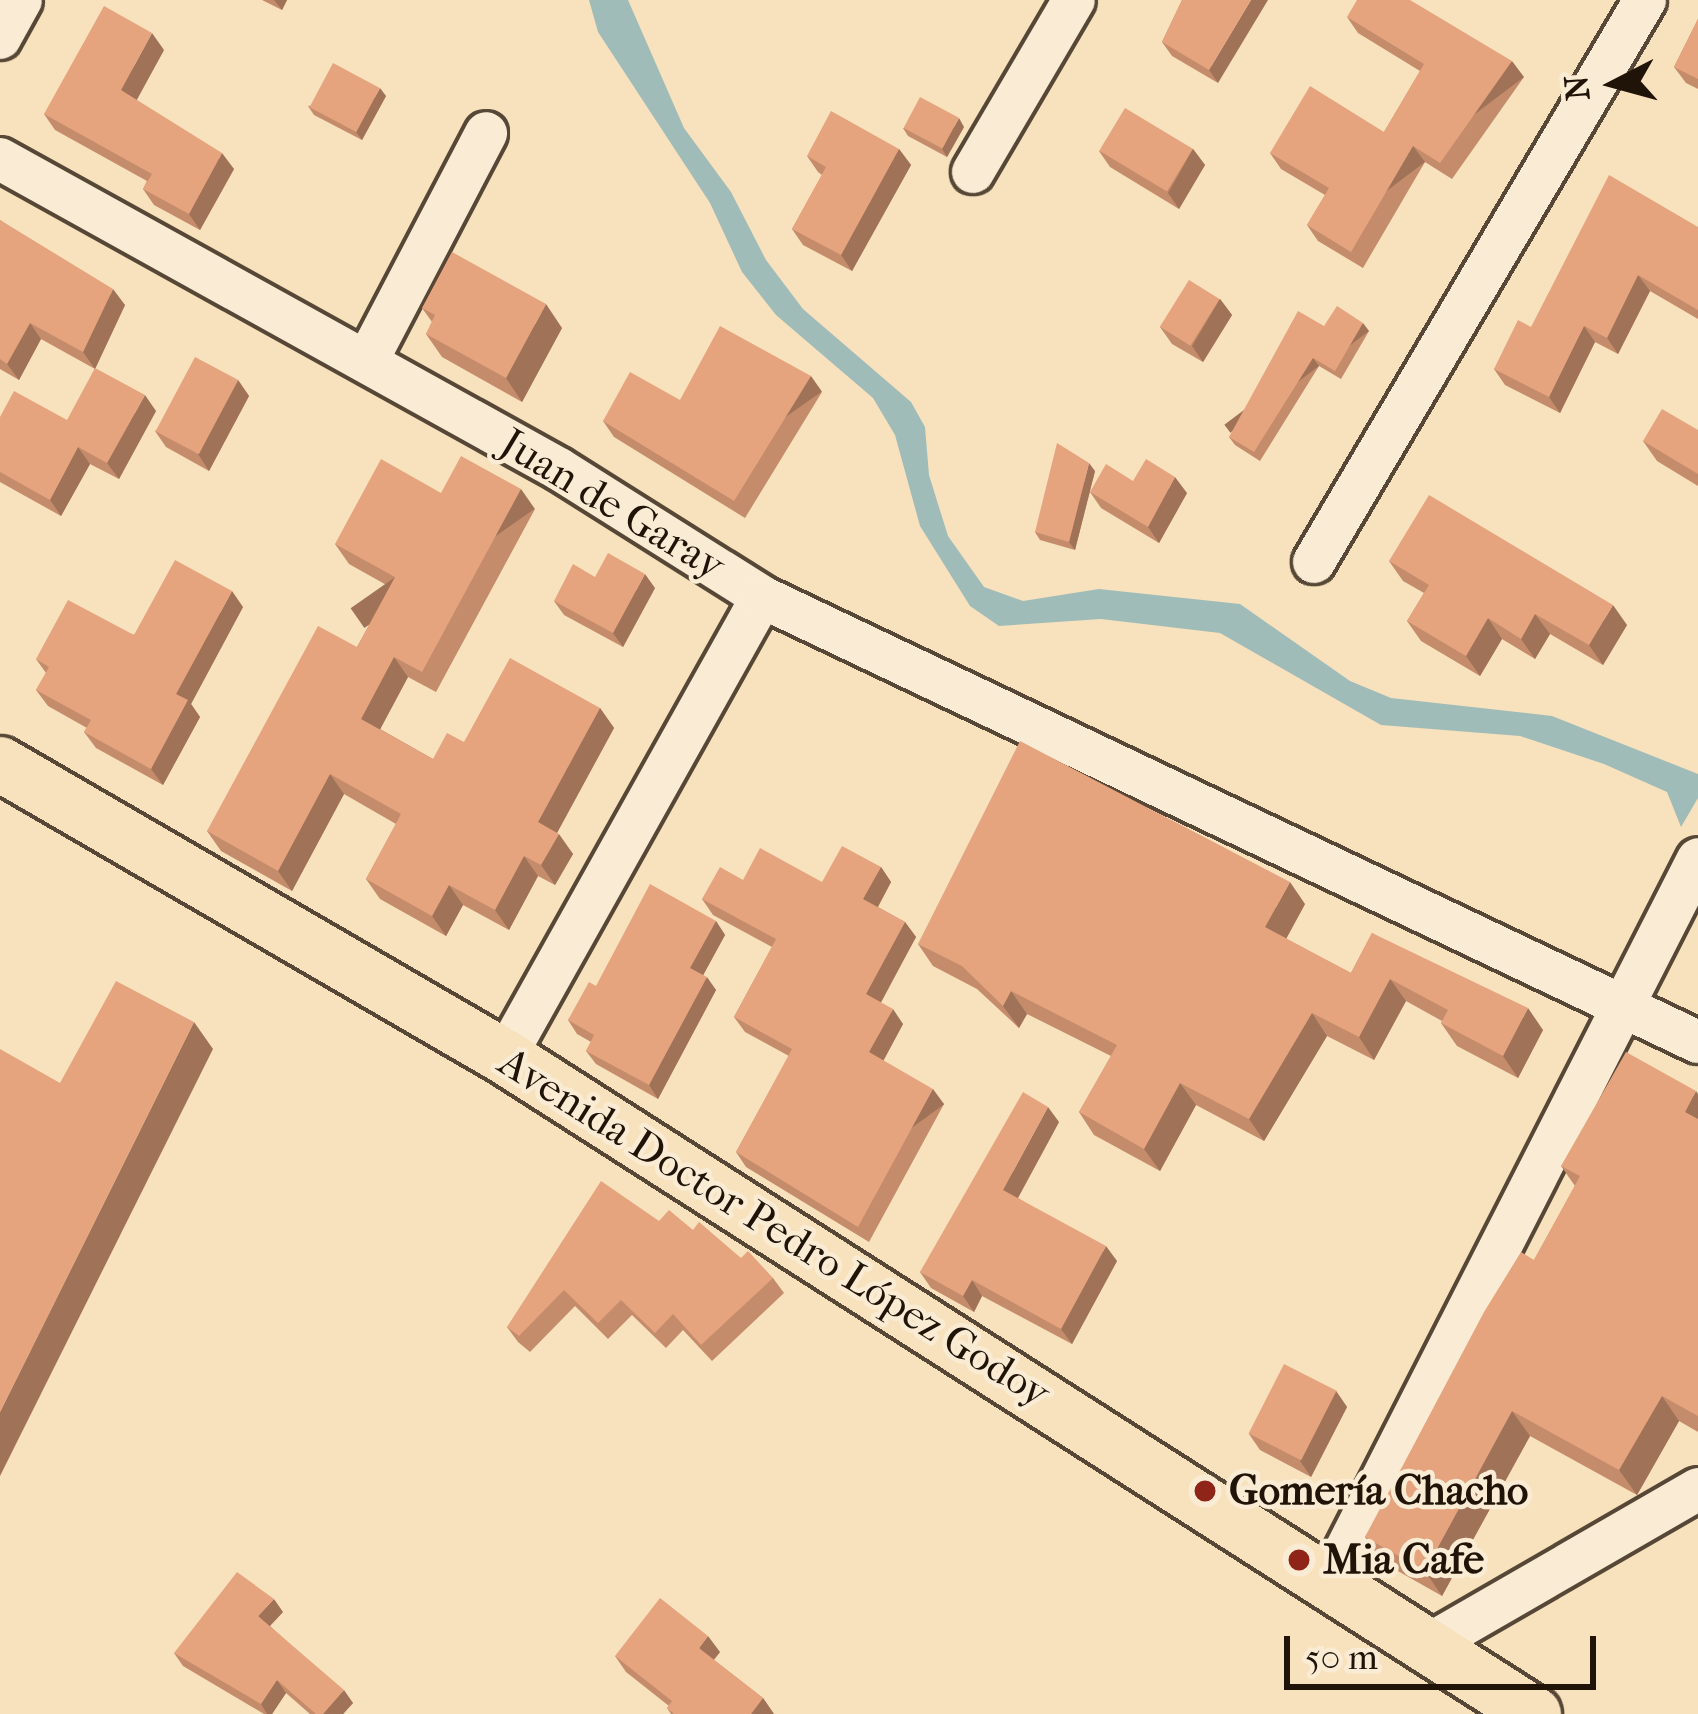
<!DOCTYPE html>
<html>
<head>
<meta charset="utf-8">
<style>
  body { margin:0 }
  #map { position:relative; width:1698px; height:1714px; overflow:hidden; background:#f8e1bd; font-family:"IM FELL French Canon",serif }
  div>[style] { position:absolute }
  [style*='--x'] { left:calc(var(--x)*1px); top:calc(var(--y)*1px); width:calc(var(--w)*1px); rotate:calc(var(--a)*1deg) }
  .water>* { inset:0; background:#a0bcb9 }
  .roads { filter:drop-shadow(3px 0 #564736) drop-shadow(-3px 0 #564736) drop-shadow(0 3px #564736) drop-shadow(0 -3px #564736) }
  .minor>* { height:42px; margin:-21px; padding:0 21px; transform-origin:21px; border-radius:21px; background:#faecd4 }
  .major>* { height:54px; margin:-27px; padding:0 27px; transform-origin:27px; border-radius:27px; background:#f8e1bd }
  .wall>* { inset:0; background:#c58c6c }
  .shaded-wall>* { inset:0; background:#a07258; transform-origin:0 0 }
  .building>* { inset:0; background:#e5a37e; transform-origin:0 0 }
  .dots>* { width:33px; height:33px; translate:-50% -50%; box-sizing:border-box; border:6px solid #faecd4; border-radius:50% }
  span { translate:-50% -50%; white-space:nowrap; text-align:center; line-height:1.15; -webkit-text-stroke:9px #faecd4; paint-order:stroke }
  .street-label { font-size:42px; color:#201409 }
  .poi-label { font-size:42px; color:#201409; font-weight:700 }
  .left { translate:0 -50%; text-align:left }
  .north { position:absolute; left:1554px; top:24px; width:120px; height:120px; -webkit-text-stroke:9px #faecd4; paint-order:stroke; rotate:264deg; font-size:33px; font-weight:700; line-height:48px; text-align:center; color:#201409 }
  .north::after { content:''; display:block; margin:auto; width:42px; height:54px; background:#201409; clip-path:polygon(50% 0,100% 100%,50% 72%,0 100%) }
  .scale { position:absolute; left:1284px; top:1636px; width:312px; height:54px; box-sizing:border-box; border:6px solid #201409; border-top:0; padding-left:15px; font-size:36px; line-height:42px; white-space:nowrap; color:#201409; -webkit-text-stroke:9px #faecd4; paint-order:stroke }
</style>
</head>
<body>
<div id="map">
  <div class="water">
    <div style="clip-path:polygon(589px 0,628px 0,684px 128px,731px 192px,766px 260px,803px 309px,911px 402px,925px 427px,929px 475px,948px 536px,984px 587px,1023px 601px,1099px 589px,1240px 604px,1350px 681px,1391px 698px,1552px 716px,1698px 774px,1698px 798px,1681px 827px,1667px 792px,1604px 764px,1520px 736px,1381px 725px,1220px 633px,1101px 619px,999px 626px,970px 606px,920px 526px,895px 435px,873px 398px,776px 315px,742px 272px,710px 203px,598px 32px)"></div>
  </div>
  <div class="roads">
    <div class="minor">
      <div style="--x:0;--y:38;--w:43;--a:-61.1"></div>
      <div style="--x:0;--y:159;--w:639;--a:29.01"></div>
      <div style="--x:559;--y:469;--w:240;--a:32.2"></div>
      <div style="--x:762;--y:597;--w:527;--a:119.19"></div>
      <div style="--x:973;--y:172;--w:199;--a:-59.6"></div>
      <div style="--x:367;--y:361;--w:257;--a:-62.4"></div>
      <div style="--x:1314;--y:562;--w:652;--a:-59.5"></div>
      <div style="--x:762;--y:597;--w:1036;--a:25.43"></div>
      <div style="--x:1330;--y:1581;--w:810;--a:-62.99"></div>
      <div style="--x:1423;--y:1648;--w:318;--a:-30"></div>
    </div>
    <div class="major">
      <div style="--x:0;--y:764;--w:584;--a:30.12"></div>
      <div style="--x:505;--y:1057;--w:1221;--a:32.56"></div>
    </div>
  </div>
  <div class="wall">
    <div style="clip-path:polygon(262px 0,287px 0,282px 10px)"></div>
    <div style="clip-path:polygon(1182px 0,1218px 83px,1172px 56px,1162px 42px)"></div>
    <div style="clip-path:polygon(1347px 17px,1524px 77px,1452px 179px,1425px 162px,1363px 268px,1318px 241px,1307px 225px,1325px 195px,1281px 169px,1270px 153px,1384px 132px,1420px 71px,1358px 33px)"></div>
    <div style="clip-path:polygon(1698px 19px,1698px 89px,1686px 83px,1674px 67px)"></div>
    <div style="clip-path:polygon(164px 50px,136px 100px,234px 169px,200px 230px,154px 205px,143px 189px,147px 181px,55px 130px,44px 114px)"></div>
    <div style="clip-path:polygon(386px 96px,362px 140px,314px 115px,308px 106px)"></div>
    <div style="clip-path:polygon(964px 127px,947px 157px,908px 136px,903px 128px)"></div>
    <div style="clip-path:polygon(899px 149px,911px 165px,852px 271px,803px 245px,792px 229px,822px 175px,818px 172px,807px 156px)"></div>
    <div style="clip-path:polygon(1193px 149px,1205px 165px,1179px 209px,1110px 167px,1099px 151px)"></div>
    <div style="clip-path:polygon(0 220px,125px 305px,95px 369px,41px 339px,19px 380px,0 369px)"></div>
    <div style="clip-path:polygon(1698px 227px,1698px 319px,1650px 291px,1618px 354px,1595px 342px,1560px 413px,1505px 385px,1494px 369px,1531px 327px)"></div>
    <div style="clip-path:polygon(1220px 299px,1232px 315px,1203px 362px,1172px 344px,1160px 327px)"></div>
    <div style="clip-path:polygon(422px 308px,562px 328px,522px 402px,442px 357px,426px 334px,432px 322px)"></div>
    <div style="clip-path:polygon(1324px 326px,1369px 331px,1341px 379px,1319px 366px,1260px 461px,1235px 445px,1229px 437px)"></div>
    <div style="clip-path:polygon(238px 380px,249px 396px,209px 471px,166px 447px,155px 431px)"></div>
    <div style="clip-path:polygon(822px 392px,745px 518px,614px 437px,603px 421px,680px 400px)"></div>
    <div style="clip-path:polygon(156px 411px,119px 479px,90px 464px,61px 516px,0 482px,0 417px,67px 420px)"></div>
    <div style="clip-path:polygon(1698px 430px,1698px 486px,1657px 461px,1643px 441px)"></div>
    <div style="clip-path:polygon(1095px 471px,1075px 550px,1040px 540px,1035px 532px)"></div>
    <div style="clip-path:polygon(1133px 481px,1187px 493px,1159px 543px,1101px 508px,1090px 492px)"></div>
    <div style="clip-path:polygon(441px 493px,535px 509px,436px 692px,408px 677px,380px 729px,433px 759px,464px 742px,600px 708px,614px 728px,557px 833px,573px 854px,555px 885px,538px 876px,509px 930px,463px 905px,446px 936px,380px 899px,366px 879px,396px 824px,344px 794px,292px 891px,221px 851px,207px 831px,357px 647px,390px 587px,349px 564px,335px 544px)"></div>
    <div style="clip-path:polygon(1389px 561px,1627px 625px,1603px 665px,1550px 634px,1535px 659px,1502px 639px,1480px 676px,1421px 641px,1407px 621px,1424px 593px,1403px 581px)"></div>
    <div style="clip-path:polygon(655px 588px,623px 647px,564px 615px,554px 601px)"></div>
    <div style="clip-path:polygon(243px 607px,191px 704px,200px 717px,163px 785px,96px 748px,84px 732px,87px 728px,48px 706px,36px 690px,46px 673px,36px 659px)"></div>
    <div style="clip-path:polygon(881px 867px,891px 882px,878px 907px,905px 922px,916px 937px,880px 1002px,903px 1024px,883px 1061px,944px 1104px,869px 1242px,746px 1167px,736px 1152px,789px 1056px,745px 1032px,734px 1017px,772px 947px,713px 915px,702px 899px,743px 880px,822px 882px)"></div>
    <div style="clip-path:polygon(1305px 904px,1286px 939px,1351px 973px,1372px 933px,1543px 1030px,1518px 1078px,1457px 1046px,1441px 1023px,1442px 1021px,1406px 1001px,1374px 1060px,1327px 1036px,1264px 1141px,1196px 1105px,1160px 1171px,1094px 1135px,1079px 1112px,1111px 1056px,1027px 1014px,1019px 1028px,977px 989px,933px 966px,918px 944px)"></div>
    <div style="clip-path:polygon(716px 921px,725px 935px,703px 975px,716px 990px,658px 1099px,596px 1064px,586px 1051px,591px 1042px,577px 1034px,568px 1020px,596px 986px)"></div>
    <div style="clip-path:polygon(1698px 1094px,1698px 1432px,1679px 1421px,1637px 1495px,1530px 1436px,1442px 1596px,1382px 1562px,1365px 1537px,1534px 1260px,1575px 1186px,1561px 1166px)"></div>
    <div style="clip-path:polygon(1059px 1122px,1018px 1198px,1117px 1261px,1072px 1344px,982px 1296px,974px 1312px,931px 1288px,920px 1272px)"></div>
    <div style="clip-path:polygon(659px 1221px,693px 1230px,773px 1278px,784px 1293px,712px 1361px,683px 1330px,666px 1348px,632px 1315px,608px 1339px,575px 1306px,530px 1352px,518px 1342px,507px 1327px)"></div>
    <div style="clip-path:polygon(1336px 1391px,1347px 1407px,1311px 1477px,1260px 1450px,1249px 1434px)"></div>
    <div style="clip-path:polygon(283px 1612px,270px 1626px,353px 1703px,343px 1714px,310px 1714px,286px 1693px,272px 1714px,264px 1714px,183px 1666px,174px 1653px)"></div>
    <div style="clip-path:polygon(720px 1652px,714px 1660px,763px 1698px,774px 1714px,671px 1714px,667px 1708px,669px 1706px,626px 1672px,615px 1656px)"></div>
  </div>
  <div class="shaded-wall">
    <div style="clip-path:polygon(274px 0,287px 0,282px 10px)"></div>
    <div style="clip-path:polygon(1251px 0,1268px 0,1218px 83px,1209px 70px)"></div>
    <div style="clip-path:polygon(152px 33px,164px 50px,133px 107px,121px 90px)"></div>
    <div style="left:1512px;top:61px;width:20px;height:125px;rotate:53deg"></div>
    <div style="clip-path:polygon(380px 88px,386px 96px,362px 140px,356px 132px)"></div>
    <div style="clip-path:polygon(959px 118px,964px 127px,947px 157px,942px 149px)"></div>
    <div style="left:1413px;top:146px;width:20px;height:123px;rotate:53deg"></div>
    <div style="clip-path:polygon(899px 149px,911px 165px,852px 271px,841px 255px)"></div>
    <div style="clip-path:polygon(1193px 149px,1205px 165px,1179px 209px,1168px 193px)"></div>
    <div style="clip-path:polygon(222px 153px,234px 169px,200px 230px,189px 214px)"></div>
    <div style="clip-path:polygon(1638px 275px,1650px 291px,1618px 354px,1607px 338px)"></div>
    <div style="clip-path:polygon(113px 289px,125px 305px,95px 369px,83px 352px)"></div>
    <div style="clip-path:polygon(1220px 299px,1232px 315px,1203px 362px,1192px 346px)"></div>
    <div style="clip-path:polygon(546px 304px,562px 328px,522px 402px,506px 378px)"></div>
    <div style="clip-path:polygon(30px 323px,41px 339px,19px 380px,7px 364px)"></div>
    <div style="left:1363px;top:323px;width:10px;height:56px;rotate:53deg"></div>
    <div style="clip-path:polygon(1584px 326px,1595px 342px,1560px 413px,1549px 397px)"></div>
    <div style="left:1313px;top:358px;width:10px;height:111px;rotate:53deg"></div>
    <div style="left:811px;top:376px;width:19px;height:147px;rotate:55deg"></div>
    <div style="clip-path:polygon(238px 380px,249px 396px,209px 471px,198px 454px)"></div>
    <div style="clip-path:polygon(145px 395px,156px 411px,119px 479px,107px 463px)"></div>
    <div style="clip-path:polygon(78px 447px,90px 464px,61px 516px,50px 500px)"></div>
    <div style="clip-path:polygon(1089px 463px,1095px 471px,1075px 550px,1069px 542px)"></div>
    <div style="clip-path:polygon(1175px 477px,1187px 493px,1159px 543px,1148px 527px)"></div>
    <div style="left:521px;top:489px;width:24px;height:208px;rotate:55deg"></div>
    <div style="clip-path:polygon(645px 574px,655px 588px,623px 647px,613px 633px)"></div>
    <div style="clip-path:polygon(232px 591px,243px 607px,191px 704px,200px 717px,163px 785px,151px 769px,176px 694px)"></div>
    <div style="clip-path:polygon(1613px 605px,1627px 625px,1603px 665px,1589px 645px)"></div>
    <div style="clip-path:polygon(1535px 614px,1550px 634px,1535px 659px,1521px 639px)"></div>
    <div style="clip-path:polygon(1488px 618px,1502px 639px,1480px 676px,1466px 656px)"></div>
    <div style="clip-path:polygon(394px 657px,408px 677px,375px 739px,361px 719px)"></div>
    <div style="clip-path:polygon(600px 708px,614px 728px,552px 842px,538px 822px)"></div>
    <div style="clip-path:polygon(330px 774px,344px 794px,292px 891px,278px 871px)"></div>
    <div style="clip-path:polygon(559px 834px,573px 854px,555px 885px,541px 865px)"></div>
    <div style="clip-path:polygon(524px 856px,538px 876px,509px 930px,495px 910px)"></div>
    <div style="clip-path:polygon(881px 867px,891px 882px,874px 914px,863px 899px)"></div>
    <div style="clip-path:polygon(1290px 882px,1305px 904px,1280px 950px,1265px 927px)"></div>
    <div style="clip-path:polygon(449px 885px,463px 905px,446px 936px,432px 916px)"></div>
    <div style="clip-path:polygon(716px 921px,725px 935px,700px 981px,690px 968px)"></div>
    <div style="clip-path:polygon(905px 922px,916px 937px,877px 1010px,866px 994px)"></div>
    <div style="clip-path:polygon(707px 977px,716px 990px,658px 1099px,649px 1085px)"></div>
    <div style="clip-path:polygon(1390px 979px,1406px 1001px,1374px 1060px,1359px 1037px)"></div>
    <div style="clip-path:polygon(1011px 991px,1027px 1014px,1019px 1028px,1003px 1006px)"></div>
    <div style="clip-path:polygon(1528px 1008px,1543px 1030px,1518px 1078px,1503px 1056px)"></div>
    <div style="clip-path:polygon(893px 1009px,903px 1024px,880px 1067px,869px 1052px)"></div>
    <div style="clip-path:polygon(1312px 1013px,1327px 1036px,1264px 1141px,1249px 1119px)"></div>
    <div style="clip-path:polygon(194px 1022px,213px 1049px,0 1476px,0 1412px)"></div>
    <div style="clip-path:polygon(1180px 1083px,1196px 1105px,1160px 1171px,1144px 1149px)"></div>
    <div style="left:933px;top:1089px;width:19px;height:157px;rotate:54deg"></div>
    <div style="clip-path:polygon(1696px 1091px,1698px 1094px,1698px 1131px,1685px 1112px)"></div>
    <div style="clip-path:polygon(1048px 1107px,1059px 1122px,1014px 1205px,1003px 1190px)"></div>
    <div style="clip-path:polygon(1106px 1246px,1117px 1261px,1072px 1344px,1061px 1329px)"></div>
    <div style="clip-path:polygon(972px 1280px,982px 1296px,974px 1312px,963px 1296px)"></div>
    <div style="clip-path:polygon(1336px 1391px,1347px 1407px,1311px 1477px,1300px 1461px)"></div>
    <div style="clip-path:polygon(1662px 1396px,1679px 1421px,1637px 1495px,1619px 1470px)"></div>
    <div style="clip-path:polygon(1512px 1411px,1530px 1436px,1442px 1596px,1425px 1571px)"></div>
    <div style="clip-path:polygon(274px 1599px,283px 1612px,267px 1629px,258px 1616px)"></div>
    <div style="clip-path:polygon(708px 1636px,720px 1652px,710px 1664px,699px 1648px)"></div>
    <div style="clip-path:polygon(277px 1680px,286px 1693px,272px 1714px,267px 1714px,261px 1704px)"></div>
    <div style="clip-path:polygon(344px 1690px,353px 1703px,343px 1714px,323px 1714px)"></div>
    <div style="clip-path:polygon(763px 1698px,774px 1714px,751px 1714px)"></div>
  </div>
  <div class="building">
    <div style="clip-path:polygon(1182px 0,1251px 0,1209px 70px,1162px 42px)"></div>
    <div style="clip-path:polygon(1357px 0,1410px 0,1512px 61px,1440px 163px,1413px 146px,1351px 252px,1307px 225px,1329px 188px,1270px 153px,1310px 86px,1384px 132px,1424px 64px,1347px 17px)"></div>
    <div style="clip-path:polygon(104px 6px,152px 33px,121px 90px,222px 153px,189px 214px,143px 189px,152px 174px,44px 114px)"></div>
    <div style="clip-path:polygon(1698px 19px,1698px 79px,1674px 67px)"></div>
    <div style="left:333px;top:63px;width:53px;height:50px;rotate:28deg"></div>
    <div style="left:920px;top:97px;width:44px;height:35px;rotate:28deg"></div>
    <div style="left:1125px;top:108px;width:79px;height:50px;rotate:31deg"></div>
    <div style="clip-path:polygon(831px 111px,899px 149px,841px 255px,792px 229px,826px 167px,807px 156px)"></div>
    <div style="clip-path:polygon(1609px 175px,1698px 227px,1698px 310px,1638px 275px,1607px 338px,1584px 326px,1549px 397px,1494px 369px,1518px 320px,1531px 327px)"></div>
    <div style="clip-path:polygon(0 220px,113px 289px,83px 352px,30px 323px,7px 364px,0 359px)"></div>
    <div style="clip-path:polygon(452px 252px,546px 304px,506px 378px,426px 334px,435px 315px,422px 308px)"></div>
    <div style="left:1189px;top:280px;width:36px;height:55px;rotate:32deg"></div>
    <div style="clip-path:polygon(1337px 306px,1363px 323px,1335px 371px,1313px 358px,1254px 452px,1229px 437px,1298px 311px,1324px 326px)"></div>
    <div style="clip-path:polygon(720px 326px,811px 376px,734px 501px,603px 421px,630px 372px,680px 400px)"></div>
    <div style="left:195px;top:357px;width:49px;height:84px;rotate:28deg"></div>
    <div style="clip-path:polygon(95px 368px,145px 395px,107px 463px,78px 447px,50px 500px,0 472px,0 417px,14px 391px,67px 420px)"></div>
    <div style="clip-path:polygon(1662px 409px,1698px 430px,1698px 474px,1643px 441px)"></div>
    <div style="clip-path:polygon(1057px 443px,1089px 463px,1069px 542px,1035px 532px)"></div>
    <div style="clip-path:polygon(461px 456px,521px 489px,422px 672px,394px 657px,361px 719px,433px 759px,447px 733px,464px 742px,510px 658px,600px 708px,538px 822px,559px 834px,541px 865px,524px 856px,495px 910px,449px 885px,432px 916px,366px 879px,401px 814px,330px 774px,278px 871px,207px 831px,318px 626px,357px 647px,395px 577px,335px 544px,381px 459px,441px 493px)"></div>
    <div style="clip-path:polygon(1146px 459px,1175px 477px,1148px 527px,1090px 492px,1106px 464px,1133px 481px)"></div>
    <div style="clip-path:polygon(1429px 495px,1613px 605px,1589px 645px,1535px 614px,1521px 639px,1488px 618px,1466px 656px,1407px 621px,1429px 585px,1389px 561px)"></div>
    <div style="clip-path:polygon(608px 553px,645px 574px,613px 633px,554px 601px,573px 564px,595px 577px)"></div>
    <div style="clip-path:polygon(175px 560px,232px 591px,176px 694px,188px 700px,151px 769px,84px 732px,91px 720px,36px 690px,49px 667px,36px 659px,68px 600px,134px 635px)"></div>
    <div style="clip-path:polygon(1020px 741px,1290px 882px,1265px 927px,1351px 973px,1372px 933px,1528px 1008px,1503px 1056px,1441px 1023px,1448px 1010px,1390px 979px,1359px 1037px,1312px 1013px,1249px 1119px,1180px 1083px,1144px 1149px,1079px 1112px,1117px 1045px,1011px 991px,1003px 1006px,962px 966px,918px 944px)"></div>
    <div style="clip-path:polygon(842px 846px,881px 867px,863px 899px,905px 922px,866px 994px,893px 1009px,869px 1052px,933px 1089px,858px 1227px,736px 1152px,792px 1049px,734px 1017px,776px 939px,702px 899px,720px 867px,743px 880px,760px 848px,822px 882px)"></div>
    <div style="clip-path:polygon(650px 884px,716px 921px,690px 968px,707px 977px,649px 1085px,586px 1051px,594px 1035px,568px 1020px,589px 982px,596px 986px)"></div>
    <div style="clip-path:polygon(116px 981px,194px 1022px,0 1412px,0 1049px,60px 1083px)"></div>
    <div style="clip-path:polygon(1626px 1052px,1696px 1091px,1685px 1112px,1698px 1119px,1698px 1416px,1662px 1396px,1619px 1470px,1512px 1411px,1425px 1571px,1365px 1537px,1484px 1312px,1521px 1252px,1534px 1260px,1580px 1176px,1561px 1166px)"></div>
    <div style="clip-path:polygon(1023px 1092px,1048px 1107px,1003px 1190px,1106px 1246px,1061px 1329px,972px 1280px,963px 1296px,920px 1272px)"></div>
    <div style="clip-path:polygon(601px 1181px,659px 1221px,669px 1210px,693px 1230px,699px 1222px,741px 1258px,748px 1251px,773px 1278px,701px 1345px,673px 1314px,655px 1333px,621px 1300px,598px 1323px,564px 1290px,519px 1336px,507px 1327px)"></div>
    <div style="left:1284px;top:1364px;width:59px;height:78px;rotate:27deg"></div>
    <div style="clip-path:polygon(237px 1572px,274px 1599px,258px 1616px,344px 1690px,323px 1714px,316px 1714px,277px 1680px,261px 1704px,174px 1653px)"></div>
    <div style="clip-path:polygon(660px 1598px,708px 1636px,699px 1648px,763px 1698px,751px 1714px,674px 1714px,667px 1708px,672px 1701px,615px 1656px)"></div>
  </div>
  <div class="dots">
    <div style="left:1205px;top:1491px;background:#8f2418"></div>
    <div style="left:1299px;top:1560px;background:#8f2418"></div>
  </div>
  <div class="street-label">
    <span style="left:612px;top:505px;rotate:31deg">Juan de Garay</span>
    <span style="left:774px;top:1228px;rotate:32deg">Avenida Doctor Pedro López Godoy</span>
  </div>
  <div class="poi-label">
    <span class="left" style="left:1229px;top:1491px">Gomería Chacho</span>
    <span class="left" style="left:1323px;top:1560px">Mia Cafe</span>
  </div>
  <div class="north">N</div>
  <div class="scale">50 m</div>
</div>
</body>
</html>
